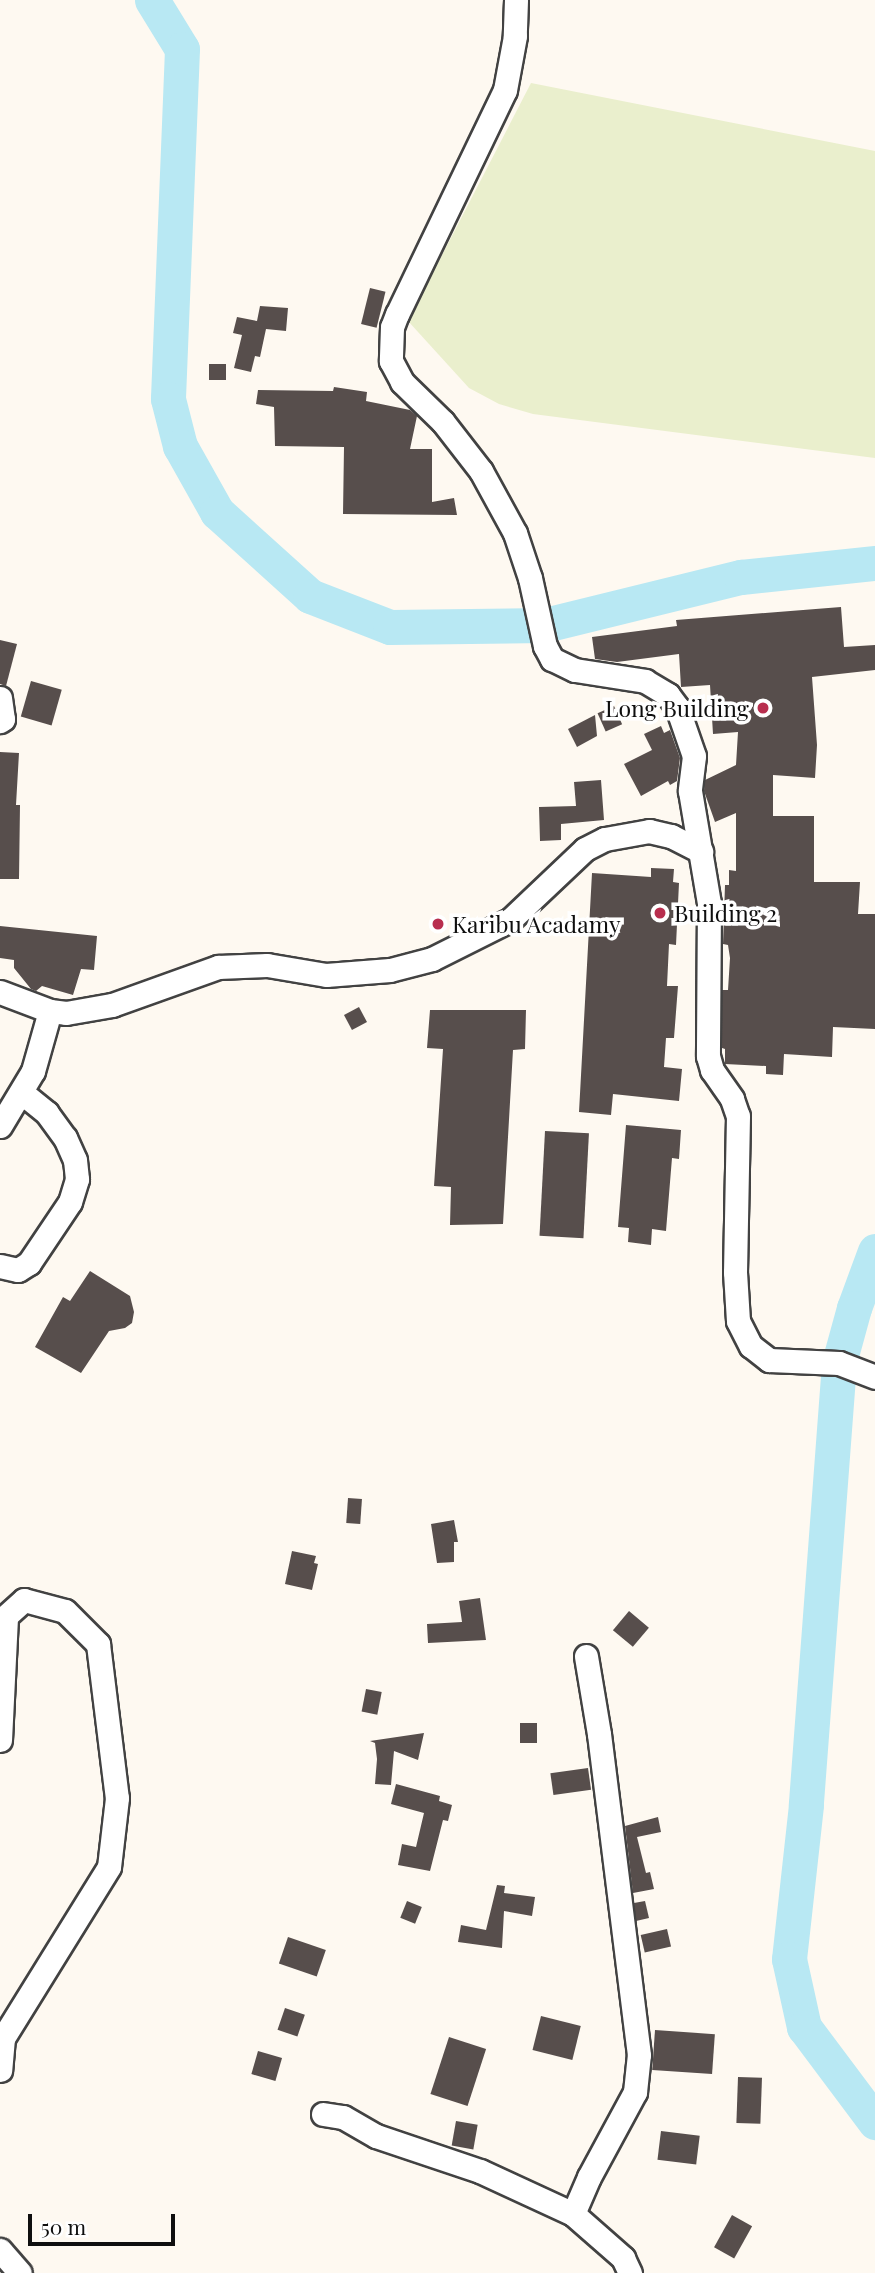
<!DOCTYPE html>
<html>
<head>
<meta charset="utf-8">
<style>
  body { margin:0 }
  #map { position:relative; width:875px; height:2273px; overflow:hidden; background:#fef9f1; font-family:"Playfair Display",serif }
  div>[style] { position:absolute }
  [style*='--x'] { left:calc(var(--x)*1px); top:calc(var(--y)*1px); width:calc(var(--w)*1px); rotate:calc(var(--a)*1deg) }
  .pitch>* { inset:0; background:#eaefcd }
  .river>* { height:35px; margin:-17.5px; padding:0 17.5px; transform-origin:17.5px; border-radius:17.5px; background:#b8e8f3 }
  .building>* { inset:0; background:#574e4c; transform-origin:0 0 }
  .roads { filter:drop-shadow(2px 0 #424242) drop-shadow(-2px 0 #424242) drop-shadow(0 2px #424242) drop-shadow(0 -2px #424242) }
  .street>* { height:23px; margin:-11.5px; padding:0 11.5px; transform-origin:11.5px; border-radius:11.5px; background:#fff }
  .dots>* { width:19px; height:19px; translate:-50% -50%; box-sizing:border-box; border:4px solid #fff; border-radius:50% }
  span { translate:-50% -50%; white-space:nowrap; text-align:center; line-height:1.15; -webkit-text-stroke:7px #fff; paint-order:stroke }
  .poi-label { font-size:23px; color:#0f0f0f }
  .right { translate:-100% -50%; text-align:right }
  .left { translate:0 -50%; text-align:left }
  .scale { position:absolute; left:28px; top:2214px; width:147px; height:32px; box-sizing:border-box; border:4px solid #0f0f0f; border-top:0; padding-left:9px; font-size:21px; line-height:24px; white-space:nowrap; color:#0f0f0f; -webkit-text-stroke:5px #fff; paint-order:stroke }
</style>
</head>
<body>
<div id="map">
  <div class="pitch">
    <div style="clip-path:polygon(531px 83px,875px 151px,875px 458px,533px 414px,499px 404px,469px 388px,408px 321px)"></div>
  </div>
  <div class="river">
    <div style="--x:152;--y:0;--w:57;--a:58.5"></div>
    <div style="--x:182;--y:49;--w:350;--a:92.3"></div>
    <div style="--x:168;--y:399;--w:49;--a:75.7"></div>
    <div style="--x:180;--y:446;--w:76;--a:60.7"></div>
    <div style="--x:217;--y:512;--w:125;--a:42.1"></div>
    <div style="--x:310;--y:596;--w:86;--a:21.2"></div>
    <div style="--x:390;--y:627;--w:155;--a:-0.7"></div>
    <div style="--x:545;--y:625;--w:202;--a:-13.8"></div>
    <div style="--x:741;--y:577;--w:135;--a:-6"></div>
    <div style="--x:875;--y:1251;--w:61;--a:110.2"></div>
    <div style="--x:854;--y:1308;--w:57;--a:105.3"></div>
    <div style="--x:839;--y:1363;--w:443;--a:94.3"></div>
    <div style="--x:806;--y:1805;--w:155;--a:96.3"></div>
    <div style="--x:789;--y:1959;--w:70;--a:77.6"></div>
    <div style="--x:804;--y:2027;--w:119;--a:53.2"></div>
  </div>
  <div class="building">
    <div style="left:370px;top:288px;width:16px;height:37px;rotate:14deg"></div>
    <div style="clip-path:polygon(260px 306px,288px 308px,286px 331px,266px 329px,260px 357px,255px 356px,251px 372px,234px 368px,242px 335px,233px 333px,237px 317px,257px 321px)"></div>
    <div style="left:209px;top:364px;width:17px;height:16px"></div>
    <div style="clip-path:polygon(334px 387px,367px 392px,366px 401px,410px 410px,417px 416px,410px 449px,432px 449px,432px 502px,454px 498px,457px 515px,343px 514px,344px 447px,275px 446px,274px 407px,256px 404px,258px 390px,333px 391px)"></div>
    <div style="clip-path:polygon(841px 607px,844px 647px,875px 645px,875px 670px,812px 677px,817px 745px,815px 778px,773px 775px,773px 816px,814px 816px,814px 882px,860px 882px,858px 914px,875px 914px,875px 1029px,833px 1027px,832px 1057px,784px 1054px,783px 1075px,766px 1074px,766px 1066px,725px 1064px,725px 1049px,722px 1048px,722px 990px,728px 990px,730px 958px,728px 945px,723px 944px,725px 885px,729px 885px,729px 870px,736px 871px,736px 813px,715px 822px,704px 791px,705px 780px,736px 765px,738px 732px,713px 734px,710px 685px,681px 687px,679px 654px,617px 662px,595px 659px,592px 637px,677px 626px,676px 620px)"></div>
    <div style="clip-path:polygon(0 640px,17px 644px,6px 686px,0 684px)"></div>
    <div style="left:31px;top:681px;width:32px;height:37px;rotate:16deg"></div>
    <div style="left:614px;top:706px;width:20px;height:18px;rotate:66deg"></div>
    <div style="clip-path:polygon(595px 715px,597px 736px,577px 747px,568px 729px)"></div>
    <div style="clip-path:polygon(661px 726px,664px 733px,670px 730px,680px 758px,677px 781px,670px 785px,668px 781px,641px 796px,624px 764px,652px 750px,644px 734px)"></div>
    <div style="clip-path:polygon(0 752px,19px 753px,16px 805px,20px 805px,19px 879px,0 879px)"></div>
    <div style="clip-path:polygon(601px 780px,604px 820px,561px 824px,561px 840px,540px 841px,539px 807px,576px 806px,574px 782px)"></div>
    <div style="clip-path:polygon(651px 868px,674px 869px,673px 882px,679px 883px,676px 945px,669px 944px,667px 986px,678px 986px,674px 1038px,666px 1038px,664px 1067px,682px 1069px,679px 1101px,613px 1094px,611px 1115px,579px 1112px,592px 873px,651px 877px)"></div>
    <div style="clip-path:polygon(0 926px,97px 936px,94px 970px,81px 969px,73px 995px,42px 986px,36px 991px,31px 989px,14px 968px,14px 960px,0 958px)"></div>
    <div style="left:359px;top:1007px;width:17px;height:17px;rotate:62deg"></div>
    <div style="clip-path:polygon(430px 1010px,526px 1010px,525px 1049px,513px 1050px,503px 1224px,450px 1225px,451px 1187px,434px 1186px,443px 1049px,427px 1048px)"></div>
    <div style="clip-path:polygon(626px 1125px,681px 1130px,679px 1159px,672px 1158px,666px 1231px,652px 1229px,651px 1245px,628px 1242px,629px 1228px,618px 1227px)"></div>
    <div style="left:545px;top:1131px;width:44px;height:105px;rotate:3deg"></div>
    <div style="clip-path:polygon(90px 1271px,130px 1296px,134px 1312px,132px 1323px,125px 1328px,109px 1331px,81px 1373px,35px 1347px,63px 1297px,70px 1301px)"></div>
    <div style="left:348px;top:1498px;width:14px;height:25px;rotate:4deg"></div>
    <div style="clip-path:polygon(454px 1520px,458px 1542px,454px 1542px,454px 1562px,437px 1563px,431px 1524px)"></div>
    <div style="clip-path:polygon(292px 1551px,316px 1556px,314px 1563px,318px 1564px,312px 1590px,285px 1584px)"></div>
    <div style="clip-path:polygon(480px 1598px,486px 1640px,428px 1643px,427px 1624px,462px 1622px,459px 1601px)"></div>
    <div style="left:629px;top:1611px;width:26px;height:25px;rotate:40deg"></div>
    <div style="left:366px;top:1689px;width:16px;height:23px;rotate:11deg"></div>
    <div style="left:537px;top:1723px;width:20px;height:17px;rotate:90deg"></div>
    <div style="clip-path:polygon(424px 1733px,418px 1760px,394px 1751px,391px 1785px,375px 1784px,377px 1759px,375px 1743px,370px 1741px)"></div>
    <div style="left:588px;top:1768px;width:22px;height:38px;rotate:82deg"></div>
    <div style="clip-path:polygon(396px 1784px,440px 1796px,439px 1801px,452px 1805px,448px 1821px,443px 1820px,430px 1871px,398px 1865px,402px 1844px,416px 1847px,424px 1813px,391px 1804px)"></div>
    <div style="clip-path:polygon(658px 1817px,661px 1832px,637px 1837px,646px 1873px,650px 1872px,654px 1889px,633px 1893px,625px 1826px)"></div>
    <div style="clip-path:polygon(497px 1885px,505px 1886px,504px 1893px,535px 1897px,532px 1916px,504px 1911px,502px 1948px,458px 1942px,461px 1925px,486px 1930px)"></div>
    <div style="left:407px;top:1901px;width:16px;height:18px;rotate:22deg"></div>
    <div style="clip-path:polygon(645px 1901px,649px 1918px,636px 1921px,634px 1903px)"></div>
    <div style="left:667px;top:1929px;width:18px;height:27px;rotate:77deg"></div>
    <div style="left:288px;top:1937px;width:40px;height:28px;rotate:19deg"></div>
    <div style="left:285px;top:2008px;width:21px;height:23px;rotate:19deg"></div>
    <div style="left:541px;top:2016px;width:41px;height:35px;rotate:14deg"></div>
    <div style="left:655px;top:2030px;width:60px;height:40px;rotate:4deg"></div>
    <div style="left:449px;top:2037px;width:39px;height:60px;rotate:18deg"></div>
    <div style="left:258px;top:2051px;width:25px;height:24px;rotate:16deg"></div>
    <div style="left:738px;top:2077px;width:24px;height:46px;rotate:2deg"></div>
    <div style="left:456px;top:2121px;width:22px;height:25px;rotate:10deg"></div>
    <div style="left:661px;top:2131px;width:39px;height:29px;rotate:7deg"></div>
    <div style="left:732px;top:2215px;width:23px;height:37px;rotate:29deg"></div>
  </div>
  <div class="roads">
    <div class="street">
      <div style="--x:516;--y:0;--w:36;--a:92"></div>
      <div style="--x:515;--y:36;--w:55;--a:100.5"></div>
      <div style="--x:505;--y:90;--w:249;--a:115.7"></div>
      <div style="--x:397;--y:314;--w:14;--a:111"></div>
      <div style="--x:392;--y:327;--w:34;--a:92"></div>
      <div style="--x:391;--y:361;--w:24;--a:62"></div>
      <div style="--x:402;--y:382;--w:57;--a:44.3"></div>
      <div style="--x:443;--y:422;--w:62;--a:52.2"></div>
      <div style="--x:481;--y:471;--w:71;--a:61.3"></div>
      <div style="--x:515;--y:533;--w:47;--a:71.6"></div>
      <div style="--x:530;--y:578;--w:70;--a:77.6"></div>
      <div style="--x:545;--y:646;--w:15;--a:62"></div>
      <div style="--x:552;--y:659;--w:25;--a:26"></div>
      <div style="--x:575;--y:670;--w:71;--a:8.9"></div>
      <div style="--x:645;--y:681;--w:27;--a:31"></div>
      <div style="--x:668;--y:695;--w:15;--a:53"></div>
      <div style="--x:677;--y:707;--w:52;--a:70.9"></div>
      <div style="--x:694;--y:756;--w:35;--a:97"></div>
      <div style="--x:690;--y:791;--w:114;--a:80.4"></div>
      <div style="--x:709;--y:903;--w:153;--a:90.4"></div>
      <div style="--x:708;--y:1056;--w:15;--a:74"></div>
      <div style="--x:712;--y:1070;--w:35;--a:55"></div>
      <div style="--x:732;--y:1099;--w:18;--a:71"></div>
      <div style="--x:738;--y:1116;--w:156;--a:91.1"></div>
      <div style="--x:735;--y:1272;--w:49;--a:86.5"></div>
      <div style="--x:738;--y:1321;--w:28;--a:63"></div>
      <div style="--x:751;--y:1346;--w:23;--a:38"></div>
      <div style="--x:769;--y:1360;--w:70;--a:2.5"></div>
      <div style="--x:839;--y:1363;--w:39;--a:21"></div>
      <div style="--x:0;--y:698;--w:21;--a:82"></div>
      <div style="--x:3;--y:719;--w:4;--a:146"></div>
      <div style="--x:0;--y:992;--w:53;--a:20.8"></div>
      <div style="--x:50;--y:1011;--w:16;--a:7"></div>
      <div style="--x:66;--y:1013;--w:47;--a:-9.9"></div>
      <div style="--x:112;--y:1005;--w:113;--a:-19.7"></div>
      <div style="--x:218;--y:967;--w:49;--a:-2.3"></div>
      <div style="--x:267;--y:965;--w:60;--a:9.6"></div>
      <div style="--x:326;--y:975;--w:64;--a:-4.5"></div>
      <div style="--x:390;--y:970;--w:43;--a:-14.7"></div>
      <div style="--x:432;--y:959;--w:87;--a:-26.6"></div>
      <div style="--x:510;--y:920;--w:103;--a:-43.4"></div>
      <div style="--x:585;--y:849;--w:22;--a:-27"></div>
      <div style="--x:605;--y:839;--w:45;--a:-10.3"></div>
      <div style="--x:649;--y:831;--w:23;--a:13"></div>
      <div style="--x:671;--y:836;--w:34;--a:27"></div>
      <div style="--x:0;--y:1126;--w:64;--a:-59"></div>
      <div style="--x:33;--y:1071;--w:62;--a:-74.2"></div>
      <div style="--x:0;--y:1266;--w:18;--a:13"></div>
      <div style="--x:18;--y:1270;--w:13;--a:-32"></div>
      <div style="--x:29;--y:1263;--w:73;--a:-56.1"></div>
      <div style="--x:70;--y:1202;--w:24;--a:-73"></div>
      <div style="--x:77;--y:1179;--w:19;--a:-96"></div>
      <div style="--x:75;--y:1160;--w:24;--a:-114"></div>
      <div style="--x:65;--y:1138;--w:31;--a:-126"></div>
      <div style="--x:47;--y:1113;--w:33;--a:-141"></div>
      <div style="--x:0;--y:1740;--w:124;--a:-87.2"></div>
      <div style="--x:6;--y:1616;--w:24;--a:-42"></div>
      <div style="--x:24;--y:1600;--w:42;--a:15"></div>
      <div style="--x:65;--y:1611;--w:47;--a:45"></div>
      <div style="--x:98;--y:1644;--w:155;--a:83"></div>
      <div style="--x:117;--y:1798;--w:69;--a:96.6"></div>
      <div style="--x:109;--y:1867;--w:201;--a:121.8"></div>
      <div style="--x:3;--y:2038;--w:32;--a:95"></div>
      <div style="--x:323;--y:2114;--w:20;--a:9"></div>
      <div style="--x:343;--y:2117;--w:38;--a:30"></div>
      <div style="--x:376;--y:2136;--w:110;--a:18.6"></div>
      <div style="--x:480;--y:2171;--w:102;--a:24.8"></div>
      <div style="--x:573;--y:2214;--w:67;--a:41.3"></div>
      <div style="--x:623;--y:2258;--w:17;--a:65"></div>
      <div style="--x:573;--y:2214;--w:40;--a:-66.6"></div>
      <div style="--x:589;--y:2177;--w:97;--a:-61.6"></div>
      <div style="--x:635;--y:2092;--w:37;--a:-84"></div>
      <div style="--x:639;--y:2055;--w:323;--a:-97.1"></div>
      <div style="--x:599;--y:1734;--w:79;--a:-99.5"></div>
      <div style="--x:0;--y:2250;--w:30;--a:49"></div>
    </div>
  </div>
  <div class="dots">
    <div style="left:763px;top:708px;background:#b82e4e"></div>
    <div style="left:660px;top:913px;background:#b82e4e"></div>
    <div style="left:438px;top:924px;background:#b82e4e"></div>
  </div>
  <div class="poi-label">
    <span class="right" style="left:749px;top:708px">Long Building</span>
    <span class="left" style="left:674px;top:913px">Building 2</span>
    <span class="left" style="left:452px;top:924px">Karibu Acadamy</span>
  </div>
  <div class="scale">50 m</div>
</div>
</body>
</html>
